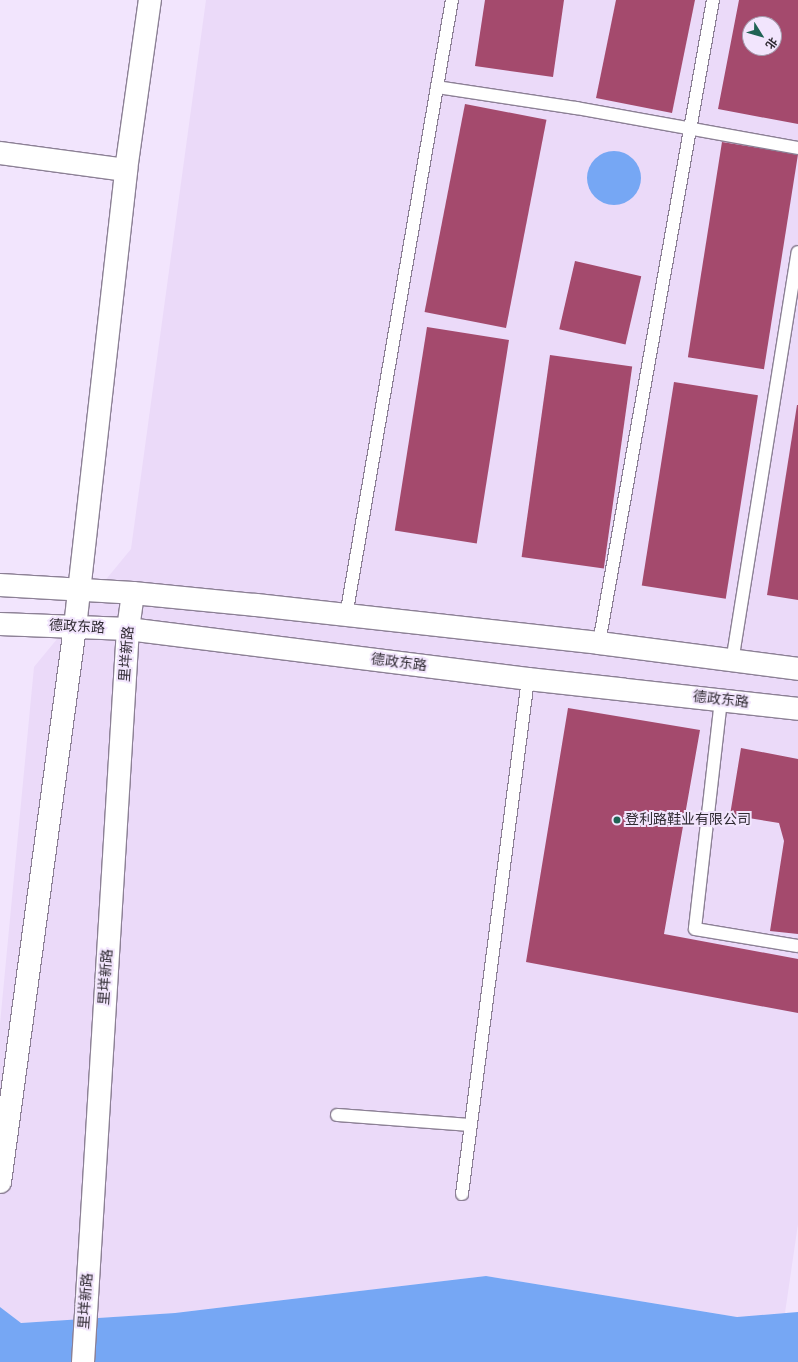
<!DOCTYPE html>
<html>
<head>
<meta charset="utf-8">
<style>
  body { margin:0 }
  #map { position:relative; width:798px; height:1362px; overflow:hidden; background:#f2e5fd; font-family:"Nunito Sans","Noto Sans SC",sans-serif }
  div>[style] { position:absolute }
  [style*='--x'] { left:calc(var(--x)*1px); top:calc(var(--y)*1px); width:calc(var(--w)*1px); rotate:calc(var(--a)*1deg) }
  .built>* { inset:0; background:#ebdaf9 }
  .water>* { inset:0; background:#76a7f4 }
  .round { border-radius:50% }
  .building>* { inset:0; background:#a44a6d; transform-origin:0 0 }
  .roads { filter:drop-shadow(1px 0 #8c8095) drop-shadow(-1px 0 #8c8095) drop-shadow(0 1px #8c8095) drop-shadow(0 -1px #8c8095) }
  .lane>* { height:12px; margin:-6px; padding:0 6px; transform-origin:6px; border-radius:6px; background:#fff }
  .street>* { height:22px; margin:-11px; padding:0 11px; transform-origin:11px; border-radius:11px; background:#fff }
  .secondary>* { height:22px; margin:-11px; padding:0 11px; transform-origin:11px; border-radius:11px; background:#fff }
  .dots>* { width:11px; height:11px; translate:-50% -50%; box-sizing:border-box; border:2px solid #f2e5fd; border-radius:50% }
  span { translate:-50% -50%; white-space:nowrap; text-align:center; line-height:1.15; -webkit-text-stroke:4px #f2e5fd; paint-order:stroke }
  .street-label { font-size:14px; color:#302b33 }
  .poi-label { font-size:14px; color:#302b33 }
  .left { translate:0 -50%; text-align:left }
  .north { position:absolute; left:742px; top:16px; width:40px; height:40px; box-sizing:border-box; background:#f2e5fd; border:1px solid #a49bac; border-radius:50%; rotate:127deg; font-size:11px; font-weight:700; line-height:16px; text-align:center; color:#302b33 }
  .north::after { content:''; display:block; margin:auto; width:14px; height:18px; background:#206354; clip-path:polygon(50% 0,100% 100%,50% 72%,0 100%) }
</style>
</head>
<body>
<div id="map">
  <div class="built">
    <div style="clip-path:polygon(evenodd,206px 0,798px 0,798px 1224px,785px 1313px,737px 1317px,486px 1276px,175px 1313px,21px 1323px,0 1307px,0 1024px,34px 667px,131px 549px,206px 0,750px 24px,774px 24px,774px 48px,750px 48px,750px 24px)"></div>
  </div>
  <div class="water">
    <div class="round" style="left:587px;top:151px;width:54px;height:54px"></div>
    <div style="clip-path:polygon(486px 1276px,737px 1317px,798px 1312px,798px 1362px,0 1362px,0 1307px,21px 1323px,175px 1313px)"></div>
  </div>
  <div class="building">
    <div style="clip-path:polygon(485px 0,564px 0,553px 77px,475px 66px)"></div>
    <div style="clip-path:polygon(616px 0,695px 0,672px 113px,596px 98px)"></div>
    <div style="clip-path:polygon(evenodd,739px 0,798px 0,798px 124px,718px 109px,739px 0,750px 24px,774px 24px,774px 48px,750px 48px,750px 24px)"></div>
    <div style="left:465px;top:104px;width:83px;height:212px;rotate:11deg"></div>
    <div style="left:722px;top:142px;width:77px;height:218px;rotate:9deg"></div>
    <div style="left:575px;top:261px;width:68px;height:70px;rotate:13deg"></div>
    <div style="left:427px;top:327px;width:83px;height:206px;rotate:9deg"></div>
    <div style="left:550px;top:355px;width:83px;height:204px;rotate:8deg"></div>
    <div style="left:674px;top:382px;width:85px;height:206px;rotate:9deg"></div>
    <div style="clip-path:polygon(797px 405px,798px 405px,798px 600px,767px 595px)"></div>
    <div style="clip-path:polygon(568px 708px,700px 730px,664px 934px,798px 959px,798px 1013px,526px 962px)"></div>
    <div style="clip-path:polygon(741px 748px,798px 759px,798px 934px,770px 931px,784px 841px,779px 823px,730px 815px)"></div>
  </div>
  <div class="roads">
    <div class="lane">
      <div style="--x:437;--y:87;--w:141;--a:8.6"></div>
      <div style="--x:576;--y:108;--w:226;--a:10.2"></div>
      <div style="--x:346;--y:616;--w:625;--a:-80.24"></div>
      <div style="--x:599;--y:643;--w:653;--a:-79.95"></div>
      <div style="--x:732;--y:662;--w:415;--a:-80.9"></div>
      <div style="--x:721;--y:700;--w:230;--a:96.5"></div>
      <div style="--x:695;--y:929;--w:104;--a:9.4"></div>
      <div style="--x:337;--y:1115;--w:134;--a:4.3"></div>
      <div style="--x:462;--y:1194;--w:519;--a:-82.7"></div>
    </div>
    <div class="street">
      <div style="--x:0;--y:153;--w:127;--a:7.7"></div>
      <div style="--x:83;--y:1362;--w:734;--a:-86.49"></div>
      <div style="--x:128;--y:629;--w:36;--a:-82"></div>
    </div>
    <div class="secondary">
      <div style="--x:0;--y:585;--w:133;--a:3.4"></div>
      <div style="--x:133;--y:593;--w:124;--a:5.6"></div>
      <div style="--x:256;--y:605;--w:345;--a:6.3"></div>
      <div style="--x:599;--y:643;--w:201;--a:7.4"></div>
      <div style="--x:0;--y:624;--w:128;--a:2.2"></div>
      <div style="--x:128;--y:629;--w:403;--a:7.1"></div>
      <div style="--x:528;--y:679;--w:272;--a:6.3"></div>
      <div style="--x:0;--y:1182;--w:560;--a:-82.3"></div>
      <div style="--x:75;--y:627;--w:460;--a:-83.6"></div>
      <div style="--x:126;--y:170;--w:172;--a:-82"></div>
    </div>
  </div>
  <div class="dots">
    <div style="left:617px;top:820px;background:#206354"></div>
  </div>
  <div class="street-label">
    <span style="left:77px;top:627px;rotate:3deg">德政东路</span>
    <span style="left:127px;top:654px;rotate:-86deg">里垟新路</span>
    <span style="left:399px;top:663px;rotate:7deg">德政东路</span>
    <span style="left:721px;top:700px;rotate:6deg">德政东路</span>
    <span style="left:106px;top:977px;rotate:-86deg">里垟新路</span>
    <span style="left:86px;top:1301px;rotate:-86deg">里垟新路</span>
  </div>
  <div class="poi-label">
    <span class="left" style="left:625px;top:820px">登利路鞋业有限公司</span>
  </div>
  <div class="north">北</div>
</div>
</body>
</html>
